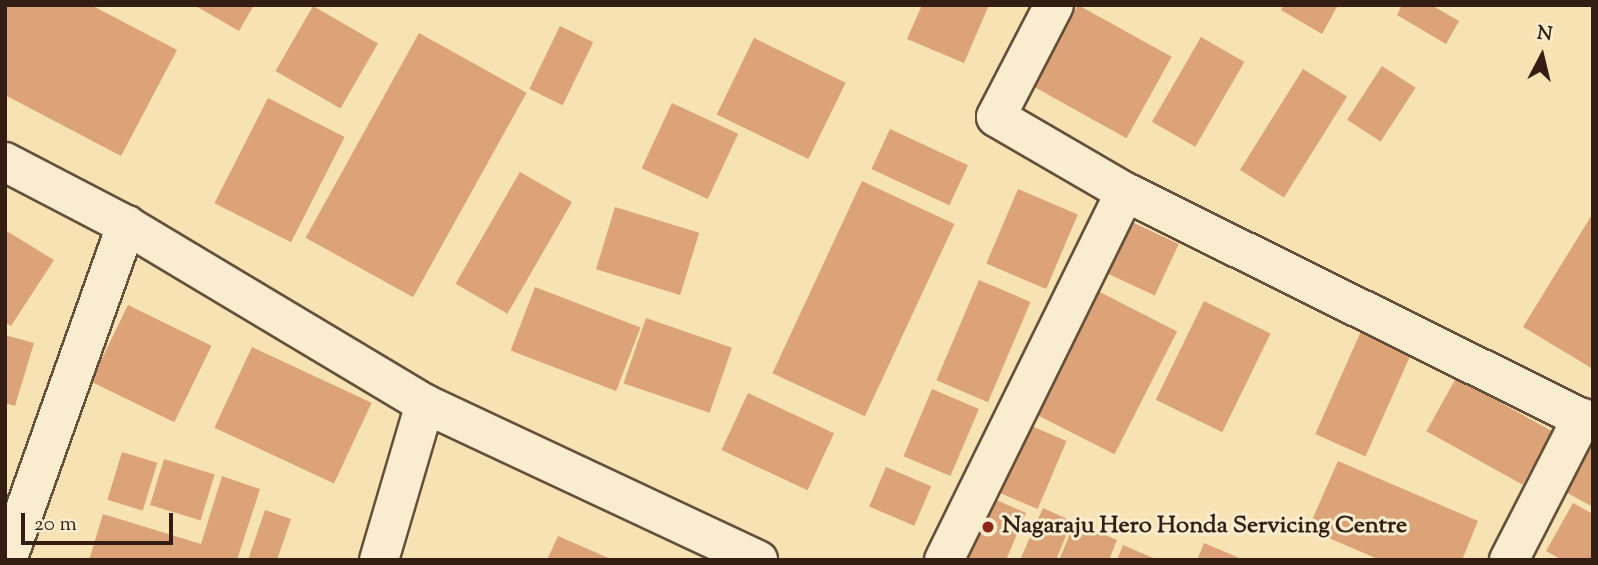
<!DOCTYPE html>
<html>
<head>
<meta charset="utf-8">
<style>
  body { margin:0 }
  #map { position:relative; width:1598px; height:565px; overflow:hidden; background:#f7e2b3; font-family:"Sorts Mill Goudy",serif }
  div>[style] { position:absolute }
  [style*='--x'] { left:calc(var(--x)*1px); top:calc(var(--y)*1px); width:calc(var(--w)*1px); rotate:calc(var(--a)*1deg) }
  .building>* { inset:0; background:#dca378; transform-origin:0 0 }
  .roads { filter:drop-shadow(2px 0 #654f3b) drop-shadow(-2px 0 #654f3b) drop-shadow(0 2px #654f3b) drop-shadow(0 -2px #654f3b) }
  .minor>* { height:38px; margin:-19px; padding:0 19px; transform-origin:19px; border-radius:19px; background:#faecce }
  .dots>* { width:19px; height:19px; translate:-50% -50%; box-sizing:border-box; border:4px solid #faecce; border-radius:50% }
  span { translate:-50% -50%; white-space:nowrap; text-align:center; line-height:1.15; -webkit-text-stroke:6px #faecce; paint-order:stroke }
  .poi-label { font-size:24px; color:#341e13; font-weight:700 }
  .left { translate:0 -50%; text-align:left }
  .frame { position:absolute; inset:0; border:7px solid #341e13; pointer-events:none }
  .north { position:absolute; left:1507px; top:21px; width:70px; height:70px; -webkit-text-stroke:5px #faecce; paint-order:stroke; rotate:7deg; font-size:19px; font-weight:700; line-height:28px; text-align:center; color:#341e13 }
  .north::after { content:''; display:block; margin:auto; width:24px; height:32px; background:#341e13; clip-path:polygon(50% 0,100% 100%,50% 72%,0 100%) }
  .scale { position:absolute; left:21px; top:513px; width:152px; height:32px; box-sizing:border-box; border:4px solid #341e13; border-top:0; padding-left:9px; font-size:21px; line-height:24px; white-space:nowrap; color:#341e13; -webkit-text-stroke:5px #faecce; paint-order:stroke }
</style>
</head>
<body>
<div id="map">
  <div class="building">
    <div style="clip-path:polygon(5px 5px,91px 5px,177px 50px,121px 156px,5px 95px)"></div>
    <div style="clip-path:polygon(194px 5px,254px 5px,239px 31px)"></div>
    <div style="clip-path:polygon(922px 5px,989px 5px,964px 63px,907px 39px)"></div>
    <div style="left:1078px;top:5px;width:107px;height:93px;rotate:29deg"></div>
    <div style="clip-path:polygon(1284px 5px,1338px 5px,1322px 34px,1281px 10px)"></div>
    <div style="clip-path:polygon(1402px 5px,1431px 5px,1459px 21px,1446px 44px,1397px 15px)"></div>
    <div style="left:313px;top:6px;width:75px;height:75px;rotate:30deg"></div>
    <div style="left:560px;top:26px;width:37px;height:70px;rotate:26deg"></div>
    <div style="left:419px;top:33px;width:123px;height:234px;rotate:29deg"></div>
    <div style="left:1201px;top:37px;width:50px;height:98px;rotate:30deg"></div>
    <div style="left:754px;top:38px;width:102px;height:85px;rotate:26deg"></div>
    <div style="left:1382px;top:66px;width:40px;height:64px;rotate:33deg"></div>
    <div style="left:1303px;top:69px;width:52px;height:119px;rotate:32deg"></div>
    <div style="left:268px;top:98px;width:86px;height:118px;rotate:27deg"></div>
    <div style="left:672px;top:103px;width:73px;height:72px;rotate:25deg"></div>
    <div style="left:890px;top:129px;width:86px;height:44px;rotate:25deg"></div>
    <div style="left:520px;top:172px;width:60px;height:129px;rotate:30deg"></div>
    <div style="left:862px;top:181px;width:102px;height:212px;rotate:25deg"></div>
    <div style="left:1018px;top:189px;width:65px;height:81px;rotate:23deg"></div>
    <div style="left:615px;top:207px;width:88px;height:65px;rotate:17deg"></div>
    <div style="clip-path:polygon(1593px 213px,1593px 369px,1523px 327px)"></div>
    <div style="left:1119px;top:216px;width:66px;height:57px;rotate:25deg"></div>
    <div style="clip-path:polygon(5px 230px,54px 260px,11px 326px,5px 322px)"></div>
    <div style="left:979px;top:280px;width:56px;height:109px;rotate:23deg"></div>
    <div style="left:1088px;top:286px;width:100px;height:138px;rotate:27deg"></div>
    <div style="left:535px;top:287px;width:113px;height:68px;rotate:21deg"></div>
    <div style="left:1204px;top:301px;width:74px;height:110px;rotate:26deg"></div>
    <div style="left:128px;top:305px;width:93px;height:85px;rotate:26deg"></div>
    <div style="left:646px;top:318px;width:91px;height:69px;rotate:19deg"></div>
    <div style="left:1362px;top:329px;width:55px;height:115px;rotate:24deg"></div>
    <div style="clip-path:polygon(5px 335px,34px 343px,15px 406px,5px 403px)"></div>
    <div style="left:252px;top:347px;width:132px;height:89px;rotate:25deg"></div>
    <div style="left:1456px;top:378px;width:110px;height:61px;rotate:29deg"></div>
    <div style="left:932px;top:389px;width:51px;height:73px;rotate:23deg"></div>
    <div style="left:748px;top:393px;width:95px;height:63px;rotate:25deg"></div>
    <div style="left:1015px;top:419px;width:56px;height:74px;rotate:23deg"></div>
    <div style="clip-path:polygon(1588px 442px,1593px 444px,1593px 507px,1562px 490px)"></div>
    <div style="left:122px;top:452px;width:37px;height:50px;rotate:17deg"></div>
    <div style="left:164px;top:459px;width:53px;height:48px;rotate:17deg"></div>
    <div style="clip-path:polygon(1338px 461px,1478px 521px,1462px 560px,1380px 560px,1308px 529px)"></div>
    <div style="left:886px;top:467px;width:49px;height:43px;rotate:23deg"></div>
    <div style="clip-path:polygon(222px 476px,260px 489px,237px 560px,89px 560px,103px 514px,201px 544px)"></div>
    <div style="clip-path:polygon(983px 494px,1026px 513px,1006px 560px,972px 560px,957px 553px)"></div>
    <div style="clip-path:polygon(1573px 503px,1593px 514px,1593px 560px,1562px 560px,1546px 551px)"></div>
    <div style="clip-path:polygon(1043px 508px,1072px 521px,1056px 560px,1020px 560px)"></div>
    <div style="clip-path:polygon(265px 510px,291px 519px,277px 560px,248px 560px)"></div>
    <div style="clip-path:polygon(1075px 522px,1117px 540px,1109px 560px,1059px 560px)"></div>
    <div style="clip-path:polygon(558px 536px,613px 560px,547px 560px)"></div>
    <div style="clip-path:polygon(1204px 543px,1244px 560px,1197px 560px)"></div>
    <div style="clip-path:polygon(1123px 545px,1158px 560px,1117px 560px)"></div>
  </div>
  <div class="roads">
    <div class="minor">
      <div style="--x:1054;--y:5;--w:126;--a:117.4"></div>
      <div style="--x:996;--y:117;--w:149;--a:30.2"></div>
      <div style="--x:1125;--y:192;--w:522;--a:26.37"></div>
      <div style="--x:5;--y:162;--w:136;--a:27.5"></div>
      <div style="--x:126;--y:225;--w:348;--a:30.9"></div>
      <div style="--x:425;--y:404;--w:368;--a:25.1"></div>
      <div style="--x:7;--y:560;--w:356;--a:-70.4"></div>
      <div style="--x:379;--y:560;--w:163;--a:-73.6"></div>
      <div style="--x:944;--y:560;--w:410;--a:-63.8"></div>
      <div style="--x:1509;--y:560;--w:160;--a:-62.8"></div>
    </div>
  </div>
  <div class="dots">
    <div style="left:988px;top:527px;background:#8f2418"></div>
  </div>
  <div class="poi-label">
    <span class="left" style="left:1002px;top:527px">Nagaraju Hero Honda Servicing Centre</span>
  </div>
  <div class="frame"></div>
  <div class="north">N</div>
  <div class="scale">20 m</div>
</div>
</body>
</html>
